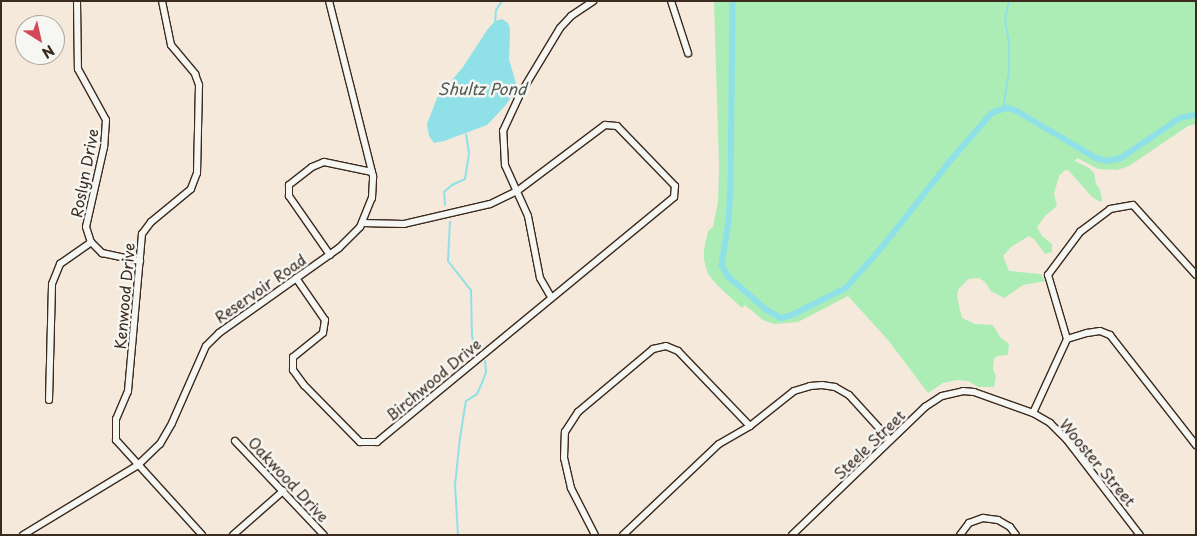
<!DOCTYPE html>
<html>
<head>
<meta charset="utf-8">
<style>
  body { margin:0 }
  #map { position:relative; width:1197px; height:536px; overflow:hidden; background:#f4e9da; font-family:"Playpen Sans",sans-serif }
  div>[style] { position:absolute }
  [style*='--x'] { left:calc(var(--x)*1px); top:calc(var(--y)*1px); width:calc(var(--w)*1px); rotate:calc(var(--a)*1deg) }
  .green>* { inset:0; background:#acedb6 }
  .water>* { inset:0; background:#8fe1e7 }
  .stream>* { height:2px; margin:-1px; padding:0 1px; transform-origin:1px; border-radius:1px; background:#8fe1e7 }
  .canal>* { height:5.5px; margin:-2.75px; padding:0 2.75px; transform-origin:2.75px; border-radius:2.75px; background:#8fe1e7 }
  .roads { filter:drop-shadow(1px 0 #3b2a1e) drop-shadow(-1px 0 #3b2a1e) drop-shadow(0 1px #3b2a1e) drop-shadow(0 -1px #3b2a1e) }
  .minor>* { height:6px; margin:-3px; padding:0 3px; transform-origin:3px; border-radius:3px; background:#f6f6f2 }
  span { translate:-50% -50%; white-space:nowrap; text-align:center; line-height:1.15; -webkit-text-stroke:5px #f6f6f2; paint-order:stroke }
  .street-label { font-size:15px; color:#3b2a1e }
  .water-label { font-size:16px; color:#505850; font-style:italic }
  .frame { position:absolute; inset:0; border:2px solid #3b2a1e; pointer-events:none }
  .north { position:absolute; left:15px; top:15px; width:50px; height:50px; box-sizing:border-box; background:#f6f6f2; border:1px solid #aba49d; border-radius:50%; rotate:145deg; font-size:14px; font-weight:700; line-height:20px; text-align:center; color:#3b2a1e }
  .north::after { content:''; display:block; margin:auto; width:18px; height:22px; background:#d1495b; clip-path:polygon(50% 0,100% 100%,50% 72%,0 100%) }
</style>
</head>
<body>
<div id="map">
  <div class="green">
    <div style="clip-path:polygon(714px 1px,1196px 1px,1196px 124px,1188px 126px,1129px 166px,1117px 170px,1098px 169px,1077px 158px,1075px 161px,1089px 168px,1094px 173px,1096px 184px,1100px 189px,1102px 200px,1100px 202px,1092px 197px,1069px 171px,1065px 170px,1059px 176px,1054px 194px,1057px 206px,1046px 215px,1037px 227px,1042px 236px,1052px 244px,1052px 252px,1045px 254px,1034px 239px,1029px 236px,1011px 247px,1003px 256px,1009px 271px,1041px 274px,1045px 281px,1023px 285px,1004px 298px,991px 291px,985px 282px,979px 278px,968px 279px,958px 290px,957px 297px,962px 318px,975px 324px,993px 325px,1000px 337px,1009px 344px,1008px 355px,997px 356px,994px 359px,993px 370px,996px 376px,994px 387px,978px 387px,968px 381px,957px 380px,943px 383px,928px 393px,888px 340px,848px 296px,798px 322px,774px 324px,763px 320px,745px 305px,742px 308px,717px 285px,708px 274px,704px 260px,704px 250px,708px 231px,713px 227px,718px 202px,719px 167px)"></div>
  </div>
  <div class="water">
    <div style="clip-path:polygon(502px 19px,508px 23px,510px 29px,509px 59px,517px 87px,506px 105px,487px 125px,444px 141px,434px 143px,429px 136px,427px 124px,437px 98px,463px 67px,487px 30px,495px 21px)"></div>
  </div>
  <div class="stream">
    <div style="--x:495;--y:22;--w:12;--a:-85"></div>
    <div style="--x:496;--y:10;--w:11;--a:-56"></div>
    <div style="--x:1003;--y:109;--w:38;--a:-81"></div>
    <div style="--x:1009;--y:71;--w:27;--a:-90"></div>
    <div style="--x:1009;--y:44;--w:24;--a:-99"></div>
    <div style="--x:1005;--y:20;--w:19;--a:-78"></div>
    <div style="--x:1190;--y:115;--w:7;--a:-27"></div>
    <div style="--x:445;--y:205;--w:13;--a:-94"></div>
    <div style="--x:444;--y:192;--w:11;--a:-41"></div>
    <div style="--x:452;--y:185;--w:14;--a:-25"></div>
    <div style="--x:465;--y:179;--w:26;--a:-81"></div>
    <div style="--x:469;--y:153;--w:19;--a:-99"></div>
    <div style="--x:450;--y:222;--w:39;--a:93"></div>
    <div style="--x:448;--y:261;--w:37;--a:52"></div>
    <div style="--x:471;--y:290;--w:46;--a:88.8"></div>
    <div style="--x:472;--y:336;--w:8;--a:76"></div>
    <div style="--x:458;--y:535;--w:50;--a:-93.4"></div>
    <div style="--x:455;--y:485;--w:47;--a:-83.9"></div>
    <div style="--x:460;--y:438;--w:37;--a:-81"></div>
    <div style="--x:466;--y:401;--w:13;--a:-32"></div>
    <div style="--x:477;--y:394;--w:12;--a:-66"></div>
    <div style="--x:482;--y:383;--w:12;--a:-70"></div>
    <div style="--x:486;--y:372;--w:11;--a:-95"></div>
  </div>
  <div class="canal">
    <div style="--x:733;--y:1;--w:184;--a:90.6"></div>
    <div style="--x:731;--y:185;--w:36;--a:93"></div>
    <div style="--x:729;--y:221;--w:45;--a:99"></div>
    <div style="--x:722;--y:265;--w:14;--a:60"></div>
    <div style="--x:729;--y:277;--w:50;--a:41"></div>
    <div style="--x:767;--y:310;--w:16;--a:30"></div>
    <div style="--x:781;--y:318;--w:11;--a:-15"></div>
    <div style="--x:792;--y:315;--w:60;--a:-26.6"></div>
    <div style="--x:846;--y:288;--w:56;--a:-48.6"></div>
    <div style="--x:883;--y:246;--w:110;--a:-51.7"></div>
    <div style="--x:951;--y:160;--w:60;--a:-49.1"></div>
    <div style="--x:990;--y:115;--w:7;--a:-34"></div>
    <div style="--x:996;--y:111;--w:12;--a:-14"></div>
    <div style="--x:1008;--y:108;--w:9;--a:18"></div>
    <div style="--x:1017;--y:111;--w:92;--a:30.7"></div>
    <div style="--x:1096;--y:158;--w:11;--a:15"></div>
    <div style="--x:1107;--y:161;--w:14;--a:-12"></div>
    <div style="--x:1121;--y:158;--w:71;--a:-34.1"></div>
    <div style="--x:1180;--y:118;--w:16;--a:-11"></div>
  </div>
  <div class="roads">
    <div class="minor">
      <div style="--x:77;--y:1;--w:68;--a:89.2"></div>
      <div style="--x:78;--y:69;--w:58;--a:61.2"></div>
      <div style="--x:106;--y:120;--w:27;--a:94"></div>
      <div style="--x:104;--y:147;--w:82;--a:102.7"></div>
      <div style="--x:86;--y:227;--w:16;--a:72"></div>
      <div style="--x:91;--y:242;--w:16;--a:45"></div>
      <div style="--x:102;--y:253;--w:39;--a:12"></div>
      <div style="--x:162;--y:1;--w:45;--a:78.4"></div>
      <div style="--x:171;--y:45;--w:38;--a:50"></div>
      <div style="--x:195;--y:74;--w:12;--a:70"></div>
      <div style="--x:199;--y:85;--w:88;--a:91.3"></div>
      <div style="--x:197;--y:173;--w:17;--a:111"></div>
      <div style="--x:191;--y:189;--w:52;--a:140.5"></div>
      <div style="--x:151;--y:222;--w:15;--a:127"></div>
      <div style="--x:142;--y:234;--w:158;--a:95.1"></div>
      <div style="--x:128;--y:391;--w:30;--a:113"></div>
      <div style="--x:116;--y:419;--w:21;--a:90"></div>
      <div style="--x:116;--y:440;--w:128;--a:47.8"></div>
      <div style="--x:671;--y:1;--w:55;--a:71.9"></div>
      <div style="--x:330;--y:255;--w:72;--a:-124.8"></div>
      <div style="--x:289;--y:196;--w:11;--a:-90"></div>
      <div style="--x:289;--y:185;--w:29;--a:-38"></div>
      <div style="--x:312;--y:167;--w:13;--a:-23"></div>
      <div style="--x:324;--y:162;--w:49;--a:11.8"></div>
      <div style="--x:296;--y:278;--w:51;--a:55.4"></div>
      <div style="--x:325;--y:320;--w:13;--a:99"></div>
      <div style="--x:323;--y:333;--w:38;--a:141"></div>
      <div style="--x:293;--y:357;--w:13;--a:90"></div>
      <div style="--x:293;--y:370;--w:19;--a:54"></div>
      <div style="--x:304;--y:385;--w:80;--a:45.5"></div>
      <div style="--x:360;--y:442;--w:17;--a:0"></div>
      <div style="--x:377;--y:442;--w:385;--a:-39.5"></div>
      <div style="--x:674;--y:197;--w:11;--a:-85"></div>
      <div style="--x:675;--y:186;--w:83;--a:-134"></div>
      <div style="--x:617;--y:126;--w:12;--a:-175"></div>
      <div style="--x:605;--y:125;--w:110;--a:143.1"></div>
      <div style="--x:517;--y:191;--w:30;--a:154"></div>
      <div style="--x:490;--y:204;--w:88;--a:166.9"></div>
      <div style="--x:404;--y:224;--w:42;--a:-178.6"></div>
      <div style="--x:551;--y:297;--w:22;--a:-120"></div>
      <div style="--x:540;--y:278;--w:63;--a:-101"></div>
      <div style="--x:528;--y:216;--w:56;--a:-114.3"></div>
      <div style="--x:505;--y:165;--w:34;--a:-93"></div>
      <div style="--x:503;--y:131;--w:38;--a:-65"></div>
      <div style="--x:519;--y:96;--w:79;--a:-58.9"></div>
      <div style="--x:560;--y:28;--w:16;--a:-47"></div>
      <div style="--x:571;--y:16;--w:27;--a:-34"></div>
      <div style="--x:1067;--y:339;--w:21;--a:-17"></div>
      <div style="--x:1087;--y:333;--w:13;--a:-9"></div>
      <div style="--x:1100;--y:331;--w:11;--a:22"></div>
      <div style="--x:1110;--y:335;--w:140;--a:52"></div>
      <div style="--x:49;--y:400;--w:116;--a:-88.5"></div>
      <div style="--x:52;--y:284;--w:22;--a:-68"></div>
      <div style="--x:60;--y:264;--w:38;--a:-35"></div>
      <div style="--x:1033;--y:413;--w:81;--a:-65.3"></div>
      <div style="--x:1067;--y:339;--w:67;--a:-106.5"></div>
      <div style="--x:1048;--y:275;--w:54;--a:-53.3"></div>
      <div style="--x:1080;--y:232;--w:38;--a:-37"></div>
      <div style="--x:1110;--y:209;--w:23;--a:-10"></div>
      <div style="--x:1133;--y:205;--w:94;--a:48"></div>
      <div style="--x:235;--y:441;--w:129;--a:46.6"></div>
      <div style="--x:23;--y:535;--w:135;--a:-31.3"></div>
      <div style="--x:138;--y:465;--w:30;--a:-44"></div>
      <div style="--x:160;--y:444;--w:24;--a:-60"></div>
      <div style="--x:172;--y:423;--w:84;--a:-66.2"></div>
      <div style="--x:206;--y:346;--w:18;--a:-45"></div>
      <div style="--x:219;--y:333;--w:147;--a:-35.3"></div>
      <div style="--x:339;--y:248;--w:30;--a:-45"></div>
      <div style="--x:360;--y:227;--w:31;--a:-68"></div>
      <div style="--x:372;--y:198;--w:22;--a:-87"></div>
      <div style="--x:373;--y:176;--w:180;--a:-104.1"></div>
      <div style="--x:233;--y:535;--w:67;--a:-41.3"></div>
      <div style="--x:595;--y:535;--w:53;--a:-117.1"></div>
      <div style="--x:571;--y:488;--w:31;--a:-103"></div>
      <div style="--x:564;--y:458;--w:26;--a:-88"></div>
      <div style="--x:565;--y:432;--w:24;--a:-57"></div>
      <div style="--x:578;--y:412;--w:98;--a:-40"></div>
      <div style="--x:653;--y:349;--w:13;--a:-13"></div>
      <div style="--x:666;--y:346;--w:13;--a:23"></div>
      <div style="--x:678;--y:351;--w:104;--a:46.2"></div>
      <div style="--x:623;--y:535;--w:132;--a:-43.5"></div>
      <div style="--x:719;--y:444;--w:36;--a:-30"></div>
      <div style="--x:750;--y:426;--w:56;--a:-38.5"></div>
      <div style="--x:794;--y:391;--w:17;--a:-17"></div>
      <div style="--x:810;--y:386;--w:12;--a:-5"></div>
      <div style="--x:822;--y:385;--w:13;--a:9"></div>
      <div style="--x:835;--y:387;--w:16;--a:30"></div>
      <div style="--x:849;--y:395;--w:61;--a:47.7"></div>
      <div style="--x:792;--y:535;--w:185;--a:-43.9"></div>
      <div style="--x:925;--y:407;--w:20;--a:-33"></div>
      <div style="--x:942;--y:396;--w:22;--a:-13"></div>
      <div style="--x:963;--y:391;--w:11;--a:5"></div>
      <div style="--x:974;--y:392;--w:63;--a:19.6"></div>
      <div style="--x:1033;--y:413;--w:20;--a:30"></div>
      <div style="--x:1050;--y:423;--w:24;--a:45"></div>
      <div style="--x:1067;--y:440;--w:120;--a:52.5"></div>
      <div style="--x:960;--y:535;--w:15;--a:-53"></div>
      <div style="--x:969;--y:523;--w:15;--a:-20"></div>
      <div style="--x:983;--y:518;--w:15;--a:8"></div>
      <div style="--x:998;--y:520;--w:14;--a:30"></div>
      <div style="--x:1010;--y:527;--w:10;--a:53"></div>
    </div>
  </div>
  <div class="street-label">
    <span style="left:84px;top:173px;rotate:-79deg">Roslyn Drive</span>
    <span style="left:260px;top:288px;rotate:-35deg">Reservoir Road</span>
    <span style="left:124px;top:296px;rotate:-85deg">Kenwood Drive</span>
    <span style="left:433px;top:379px;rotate:-40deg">Birchwood Drive</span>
    <span style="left:869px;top:444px;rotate:-44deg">Steele Street</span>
    <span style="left:1098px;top:462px;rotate:50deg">Wooster Street</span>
    <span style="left:289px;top:479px;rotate:47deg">Oakwood Drive</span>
  </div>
  <div class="water-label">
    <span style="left:482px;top:88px">Shultz Pond</span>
  </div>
  <div class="frame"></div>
  <div class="north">N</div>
</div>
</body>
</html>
